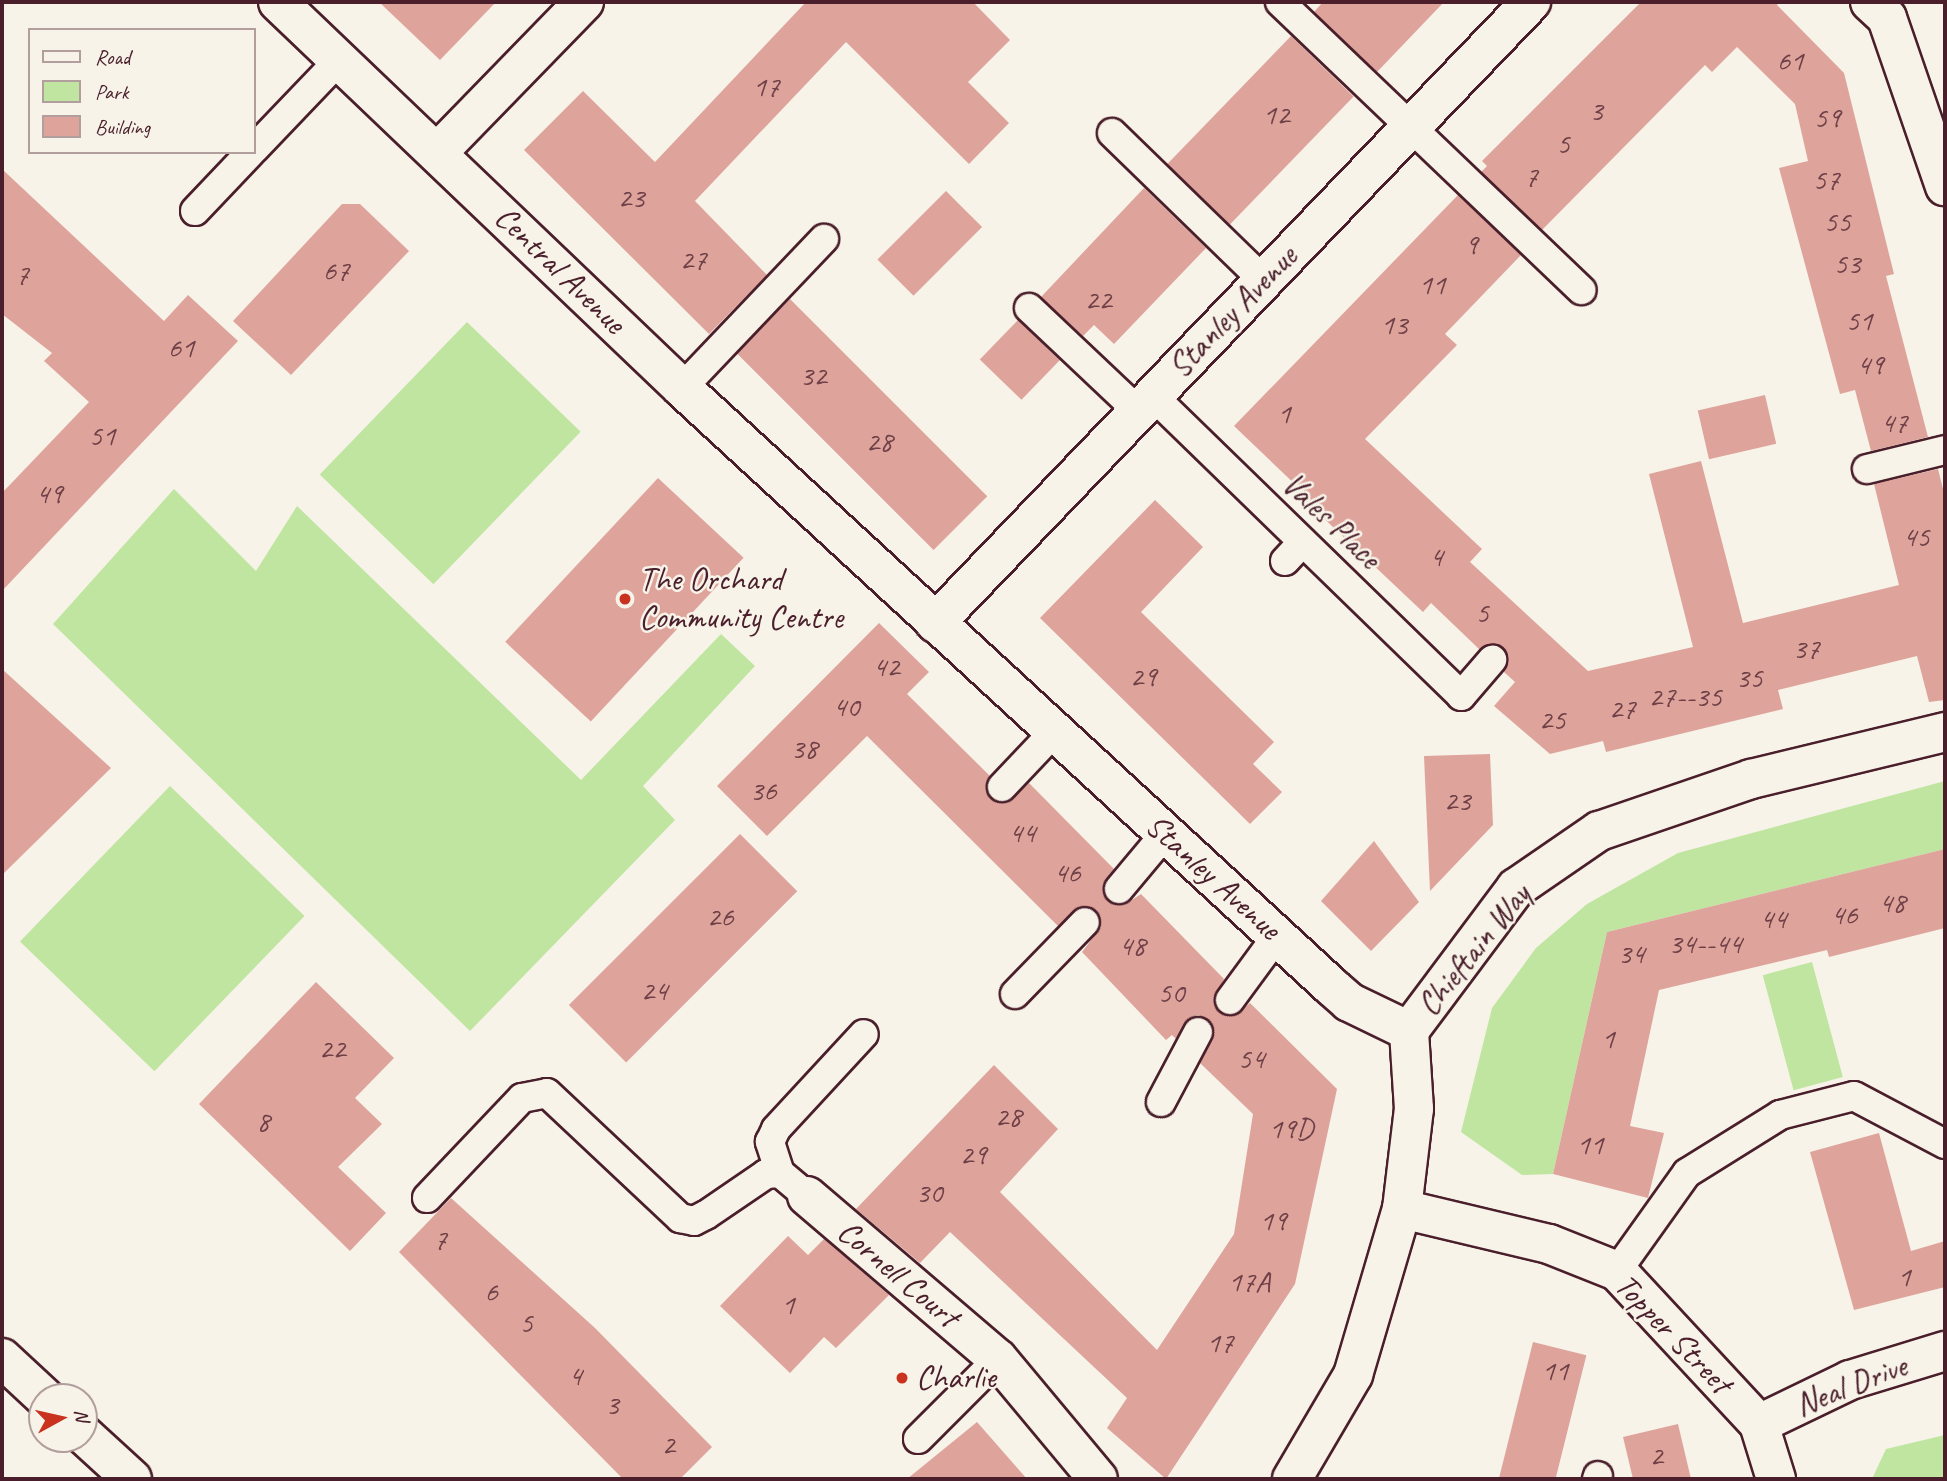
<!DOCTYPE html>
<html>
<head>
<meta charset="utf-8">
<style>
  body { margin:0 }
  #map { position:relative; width:1947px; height:1481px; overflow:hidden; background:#f7f3e8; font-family:Caveat,sans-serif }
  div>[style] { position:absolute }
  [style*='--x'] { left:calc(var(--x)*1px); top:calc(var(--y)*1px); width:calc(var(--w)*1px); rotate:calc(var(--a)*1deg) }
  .green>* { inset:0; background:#bfe5a0; transform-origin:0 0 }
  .building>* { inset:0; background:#dea49b; transform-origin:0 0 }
  .roads { filter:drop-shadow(2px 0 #4a1f2b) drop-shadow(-2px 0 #4a1f2b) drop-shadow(0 2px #4a1f2b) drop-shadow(0 -2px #4a1f2b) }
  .lane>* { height:28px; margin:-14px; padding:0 14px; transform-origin:14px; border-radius:14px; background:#f7f3e8 }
  .street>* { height:38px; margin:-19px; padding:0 19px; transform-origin:19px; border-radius:19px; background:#f7f3e8 }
  .secondary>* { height:38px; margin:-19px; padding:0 19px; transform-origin:19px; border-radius:19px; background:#f7f3e8 }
  .dots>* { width:19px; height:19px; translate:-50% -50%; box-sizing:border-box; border:4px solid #f7f3e8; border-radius:50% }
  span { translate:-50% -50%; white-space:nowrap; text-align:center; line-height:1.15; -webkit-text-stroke:5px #f7f3e8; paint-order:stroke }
  .number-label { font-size:30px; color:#6f4047 }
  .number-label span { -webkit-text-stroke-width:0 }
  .street-label { font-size:33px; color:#4a1f2b }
  .poi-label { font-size:33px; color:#4a1f2b }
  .left { translate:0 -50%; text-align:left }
  .frame { position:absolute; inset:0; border:4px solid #4a1f2b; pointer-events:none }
  .legend { position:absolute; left:28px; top:28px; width:228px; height:126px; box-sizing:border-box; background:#f7f3e8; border:2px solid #b29e9c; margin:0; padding:9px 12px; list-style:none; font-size:21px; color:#4a1f2b }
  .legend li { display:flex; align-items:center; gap:14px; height:35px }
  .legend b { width:35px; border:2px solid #b29e9c }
  .north { position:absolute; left:28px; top:1383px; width:70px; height:70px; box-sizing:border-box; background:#f7f3e8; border:2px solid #b29e9c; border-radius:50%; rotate:82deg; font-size:19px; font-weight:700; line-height:28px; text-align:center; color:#4a1f2b }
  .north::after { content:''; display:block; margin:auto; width:24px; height:32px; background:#c8321e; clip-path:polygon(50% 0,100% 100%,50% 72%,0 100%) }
</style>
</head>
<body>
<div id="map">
  <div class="green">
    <div style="left:467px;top:322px;width:158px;height:212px;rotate:44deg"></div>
    <div style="clip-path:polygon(174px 489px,256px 571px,297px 506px,581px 780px,721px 634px,755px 666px,643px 786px,675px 820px,470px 1031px,53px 624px)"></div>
    <div style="clip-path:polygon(1945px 781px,1945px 849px,1607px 932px,1553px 1174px,1522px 1175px,1461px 1132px,1492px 1008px,1536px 948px,1587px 904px,1678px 853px)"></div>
    <div style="left:170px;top:786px;width:187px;height:216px;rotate:44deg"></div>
    <div style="left:1812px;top:962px;width:119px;height:51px;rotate:75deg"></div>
    <div style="clip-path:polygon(1945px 1435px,1945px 1479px,1872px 1479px,1886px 1449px)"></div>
  </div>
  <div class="building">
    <div style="clip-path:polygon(379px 2px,496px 2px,440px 60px)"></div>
    <div style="clip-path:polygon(806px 2px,973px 2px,1010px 40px,968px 82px,1009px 123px,969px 164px,846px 42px,695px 201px,767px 275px,709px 334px,524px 150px,583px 91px,655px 162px)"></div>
    <div style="clip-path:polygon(1323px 2px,1444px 2px,1377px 72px,1314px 12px)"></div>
    <div style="clip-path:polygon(1641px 2px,1780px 2px,1777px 5px,1844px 73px,1894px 274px,1886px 276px,1928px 437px,1871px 451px,1855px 390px,1840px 394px,1779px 168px,1808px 161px,1795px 104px,1737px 47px,1712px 72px,1705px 65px,1542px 230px,1481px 172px,1487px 166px,1482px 161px)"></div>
    <div style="left:1291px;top:36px;width:87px;height:178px;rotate:44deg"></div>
    <div style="clip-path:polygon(2px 169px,164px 321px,188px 295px,238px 341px,2px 591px,2px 493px,89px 402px,44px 361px,52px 353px,2px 314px)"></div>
    <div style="clip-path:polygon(1144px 188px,1206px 248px,1114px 344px,1094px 325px,1083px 336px,1041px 297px)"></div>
    <div style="left:946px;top:191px;width:51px;height:97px;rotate:45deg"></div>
    <div style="clip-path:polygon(1458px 195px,1521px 255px,1445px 334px,1457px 345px,1365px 439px,1482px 549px,1470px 562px,1588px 671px,1693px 647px,1649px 474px,1701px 461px,1743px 623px,1899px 585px,1874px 484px,1938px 469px,1945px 497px,1945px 700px,1929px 702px,1917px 656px,1778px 690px,1783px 709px,1606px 752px,1603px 741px,1550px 754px,1494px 706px,1515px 682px,1504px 672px,1508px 662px,1503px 648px,1494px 644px,1479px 649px,1431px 603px,1423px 612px,1298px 494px,1301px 490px,1234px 426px)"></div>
    <div style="clip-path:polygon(342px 204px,360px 204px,409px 251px,291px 375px,233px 321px)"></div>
    <div style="left:790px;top:299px;width:279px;height:76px;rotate:45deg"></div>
    <div style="left:1018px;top:320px;width:58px;height:55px;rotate:44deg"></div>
    <div style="left:1765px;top:395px;width:50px;height:69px;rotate:77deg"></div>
    <div style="left:658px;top:478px;width:117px;height:224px;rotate:43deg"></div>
    <div style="clip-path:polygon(1155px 500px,1203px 547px,1141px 612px,1274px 742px,1253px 764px,1282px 792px,1250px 824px,1040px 618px)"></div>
    <div style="clip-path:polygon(879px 623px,929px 672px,907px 694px,990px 776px,986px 784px,990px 799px,1007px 803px,1029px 783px,1114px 869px,1103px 885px,1108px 901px,1124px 905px,1141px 894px,1224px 979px,1214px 998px,1220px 1013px,1236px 1015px,1250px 1003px,1337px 1089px,1295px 1284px,1166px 1479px,1107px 1428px,1127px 1398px,950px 1232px,920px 1263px,856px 1209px,994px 1065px,1058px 1129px,1000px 1192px,1157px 1350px,1234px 1234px,1253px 1114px,1200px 1063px,1213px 1039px,1212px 1023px,1198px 1015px,1190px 1018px,1176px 1039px,1172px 1035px,1166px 1040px,1082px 952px,1101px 927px,1097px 911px,1080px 906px,1058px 926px,867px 736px,767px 836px,717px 786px)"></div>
    <div style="clip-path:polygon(2px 669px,111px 768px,2px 875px)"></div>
    <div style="clip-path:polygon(1490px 754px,1493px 825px,1430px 891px,1424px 756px)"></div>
    <div style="left:740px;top:834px;width:81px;height:242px;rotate:45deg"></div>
    <div style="clip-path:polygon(1374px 841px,1419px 902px,1371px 951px,1321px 901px)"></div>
    <div style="clip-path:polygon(1945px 849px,1945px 928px,1829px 957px,1827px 950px,1659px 990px,1630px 1126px,1664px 1133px,1648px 1198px,1553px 1174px,1607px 932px)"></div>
    <div style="clip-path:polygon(316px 982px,394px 1058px,355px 1098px,382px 1124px,338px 1167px,386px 1213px,350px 1251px,199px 1104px)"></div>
    <div style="clip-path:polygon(1879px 1133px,1911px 1251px,1945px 1241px,1945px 1287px,1854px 1310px,1810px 1152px)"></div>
    <div style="clip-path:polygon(451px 1198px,595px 1328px,712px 1447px,680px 1479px,623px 1479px,399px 1252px)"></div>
    <div style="clip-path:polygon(788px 1236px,808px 1255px,824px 1239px,889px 1295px,836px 1348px,824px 1337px,790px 1373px,720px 1306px)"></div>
    <div style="left:1533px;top:1342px;width:55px;height:141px;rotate:14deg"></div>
    <div style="clip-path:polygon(977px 1422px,1027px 1479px,907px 1479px)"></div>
    <div style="clip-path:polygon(1678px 1424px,1691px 1479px,1633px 1479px,1623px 1437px)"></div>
  </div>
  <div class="roads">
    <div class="lane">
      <div style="--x:1280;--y:2;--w:417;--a:43.7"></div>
      <div style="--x:1112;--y:133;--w:212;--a:44.2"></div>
      <div style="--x:254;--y:149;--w:123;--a:-46.3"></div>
      <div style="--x:195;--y:211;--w:81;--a:-46.5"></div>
      <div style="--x:1029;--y:308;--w:150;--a:43.4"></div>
      <div style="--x:682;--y:388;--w:206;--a:-46.4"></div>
      <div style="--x:1153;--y:396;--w:430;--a:44.2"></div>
      <div style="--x:1461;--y:696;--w:48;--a:-49.3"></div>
      <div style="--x:1867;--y:469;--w:80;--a:-13.7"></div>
      <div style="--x:1285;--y:561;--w:26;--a:-47"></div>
      <div style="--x:1002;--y:787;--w:76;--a:-46.6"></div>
      <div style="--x:1119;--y:889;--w:72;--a:-50.1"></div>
      <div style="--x:1015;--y:994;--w:100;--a:-45.8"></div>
      <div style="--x:1230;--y:1000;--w:79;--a:-53.7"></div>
      <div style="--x:1161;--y:1102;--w:79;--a:-62.1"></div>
      <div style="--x:780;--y:1173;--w:33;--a:-108"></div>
      <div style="--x:770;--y:1142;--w:14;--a:-65"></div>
      <div style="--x:776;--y:1129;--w:129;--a:-47.2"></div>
      <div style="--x:427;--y:1198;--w:138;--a:-46.5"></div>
      <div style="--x:522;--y:1098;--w:25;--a:-11"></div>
      <div style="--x:547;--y:1093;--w:183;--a:43.2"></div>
      <div style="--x:680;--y:1218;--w:14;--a:12"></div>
      <div style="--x:694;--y:1221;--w:13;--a:-27"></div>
      <div style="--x:706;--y:1215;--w:73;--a:-34.3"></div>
      <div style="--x:766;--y:1174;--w:14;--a:-4"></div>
      <div style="--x:780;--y:1173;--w:35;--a:40"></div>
      <div style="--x:1617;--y:1271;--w:120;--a:-54.5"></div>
      <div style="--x:1687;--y:1173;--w:110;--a:-31.9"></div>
      <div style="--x:1780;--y:1115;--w:76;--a:-14.4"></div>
      <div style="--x:1854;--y:1096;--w:103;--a:27.8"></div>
      <div style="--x:918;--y:1439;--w:113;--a:-45"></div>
      <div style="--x:1597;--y:1479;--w:3;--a:-72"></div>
    </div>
    <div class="street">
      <div style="--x:278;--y:2;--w:559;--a:43.69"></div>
      <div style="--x:682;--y:388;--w:884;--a:42.66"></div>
      <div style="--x:1332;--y:987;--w:23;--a:41"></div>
      <div style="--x:1349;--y:1002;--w:67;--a:25.8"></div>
      <div style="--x:1870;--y:2;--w:23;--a:43"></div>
      <div style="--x:1887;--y:18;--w:178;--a:71"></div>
      <div style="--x:437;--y:153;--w:211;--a:-45.8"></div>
      <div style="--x:935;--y:623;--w:861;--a:-46.18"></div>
      <div style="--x:807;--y:1196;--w:251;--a:40.5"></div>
      <div style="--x:998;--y:1359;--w:156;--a:50.2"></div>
      <div style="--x:1402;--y:1209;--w:151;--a:13.4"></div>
      <div style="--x:1549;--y:1244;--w:73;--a:21.7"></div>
      <div style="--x:1617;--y:1271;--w:209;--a:47.1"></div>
      <div style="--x:1759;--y:1424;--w:58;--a:72.8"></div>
      <div style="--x:1759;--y:1424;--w:101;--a:-25.8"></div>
      <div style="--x:1850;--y:1380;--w:99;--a:-17"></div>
      <div style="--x:1292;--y:1479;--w:121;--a:-59.6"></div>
      <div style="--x:1353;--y:1375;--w:173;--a:-73.6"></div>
      <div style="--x:1402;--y:1209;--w:101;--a:-83.2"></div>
      <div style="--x:1414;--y:1109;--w:78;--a:-93.7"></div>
      <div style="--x:1409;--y:1031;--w:179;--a:-53.2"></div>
      <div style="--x:1516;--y:888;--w:101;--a:-34.5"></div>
      <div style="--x:1599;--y:831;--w:161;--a:-18.9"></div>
      <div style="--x:1751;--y:779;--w:200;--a:-13.6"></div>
    </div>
    <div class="secondary">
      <div style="--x:2;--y:1358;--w:57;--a:42.9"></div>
      <div style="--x:84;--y:1435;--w:65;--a:42.5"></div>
    </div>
  </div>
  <div class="dots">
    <div style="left:625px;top:599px;background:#c8321e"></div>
    <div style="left:902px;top:1378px;background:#c8321e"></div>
  </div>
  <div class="number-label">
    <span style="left:1790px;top:60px">61</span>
    <span style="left:766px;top:86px">17</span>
    <span style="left:1596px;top:110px">3</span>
    <span style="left:1276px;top:114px">12</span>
    <span style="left:1827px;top:117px">59</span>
    <span style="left:1563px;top:143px">5</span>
    <span style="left:1531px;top:176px">7</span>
    <span style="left:1826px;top:179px">57</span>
    <span style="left:631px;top:197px">23</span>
    <span style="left:1837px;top:221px">55</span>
    <span style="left:1471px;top:244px">9</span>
    <span style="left:693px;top:259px">27</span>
    <span style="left:1847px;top:263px">53</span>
    <span style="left:336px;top:270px">67</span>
    <span style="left:22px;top:274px">7</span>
    <span style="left:1432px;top:284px">11</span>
    <span style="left:1098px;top:299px">22</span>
    <span style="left:1859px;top:320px">51</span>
    <span style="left:1394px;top:324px">13</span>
    <span style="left:181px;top:347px">61</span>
    <span style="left:1870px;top:364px">49</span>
    <span style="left:813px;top:375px">32</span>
    <span style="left:1284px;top:413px">1</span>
    <span style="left:1894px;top:422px">47</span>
    <span style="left:102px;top:435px">51</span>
    <span style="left:879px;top:441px">28</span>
    <span style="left:49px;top:493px">49</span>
    <span style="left:1916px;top:536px">45</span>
    <span style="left:1436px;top:556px">4</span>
    <span style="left:1482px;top:612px">5</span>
    <span style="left:1806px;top:648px">37</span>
    <span style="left:886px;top:666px">42</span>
    <span style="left:1143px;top:676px">29</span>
    <span style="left:1749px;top:677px">35</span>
    <span style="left:1685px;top:696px">27--35</span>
    <span style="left:846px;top:706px">40</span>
    <span style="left:1622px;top:708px">27</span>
    <span style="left:1552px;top:719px">25</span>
    <span style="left:804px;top:748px">38</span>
    <span style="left:763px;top:790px">36</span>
    <span style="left:1457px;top:800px">23</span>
    <span style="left:1022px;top:832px">44</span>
    <span style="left:1067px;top:872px">46</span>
    <span style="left:1892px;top:902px">48</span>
    <span style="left:1844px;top:914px">46</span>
    <span style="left:720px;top:916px">26</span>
    <span style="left:1773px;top:918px">44</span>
    <span style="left:1705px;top:943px">34--44</span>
    <span style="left:1132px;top:945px">48</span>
    <span style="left:1631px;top:953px">34</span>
    <span style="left:654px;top:990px">24</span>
    <span style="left:1171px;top:992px">50</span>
    <span style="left:1608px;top:1038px">1</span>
    <span style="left:332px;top:1048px">22</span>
    <span style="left:1251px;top:1058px">54</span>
    <span style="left:1008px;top:1116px">28</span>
    <span style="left:263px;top:1121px">8</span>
    <span style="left:1291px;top:1128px">19D</span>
    <span style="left:1590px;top:1144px">11</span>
    <span style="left:973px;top:1154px">29</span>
    <span style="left:929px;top:1192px">30</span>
    <span style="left:1273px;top:1220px">19</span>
    <span style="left:440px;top:1239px">7</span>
    <span style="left:1904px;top:1276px">1</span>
    <span style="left:1249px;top:1281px">17A</span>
    <span style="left:491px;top:1291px">6</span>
    <span style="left:788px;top:1304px">1</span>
    <span style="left:526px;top:1322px">5</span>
    <span style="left:1220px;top:1342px">17</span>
    <span style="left:1555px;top:1370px">11</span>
    <span style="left:575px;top:1375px">4</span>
    <span style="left:612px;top:1404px">3</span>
    <span style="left:668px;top:1444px">2</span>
    <span style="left:1656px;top:1455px">2</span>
  </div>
  <div class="street-label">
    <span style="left:560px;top:270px;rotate:44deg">Central Avenue</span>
    <span style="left:1233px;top:312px;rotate:-46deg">Stanley Avenue</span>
    <span style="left:1331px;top:521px;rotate:44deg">Vales Place</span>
    <span style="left:1213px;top:877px;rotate:42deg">Stanley Avenue</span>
    <span style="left:1474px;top:950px;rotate:-51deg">Chieftain Way</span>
    <span style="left:898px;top:1274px;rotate:40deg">Cornell Court</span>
    <span style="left:1673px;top:1334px;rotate:46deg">Topper Street</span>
    <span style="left:1851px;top:1386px;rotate:-21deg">Neal Drive</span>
  </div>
  <div class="poi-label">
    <span class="left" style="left:639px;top:599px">The Orchard<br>Community Centre</span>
    <span class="left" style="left:916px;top:1378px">Charlie</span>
  </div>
  <div class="frame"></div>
  <ul class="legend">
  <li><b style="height:9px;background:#f7f3e8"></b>Road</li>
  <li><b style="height:19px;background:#bfe5a0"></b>Park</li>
  <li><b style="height:19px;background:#dea49b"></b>Building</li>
  </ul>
  <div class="north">N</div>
</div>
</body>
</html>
